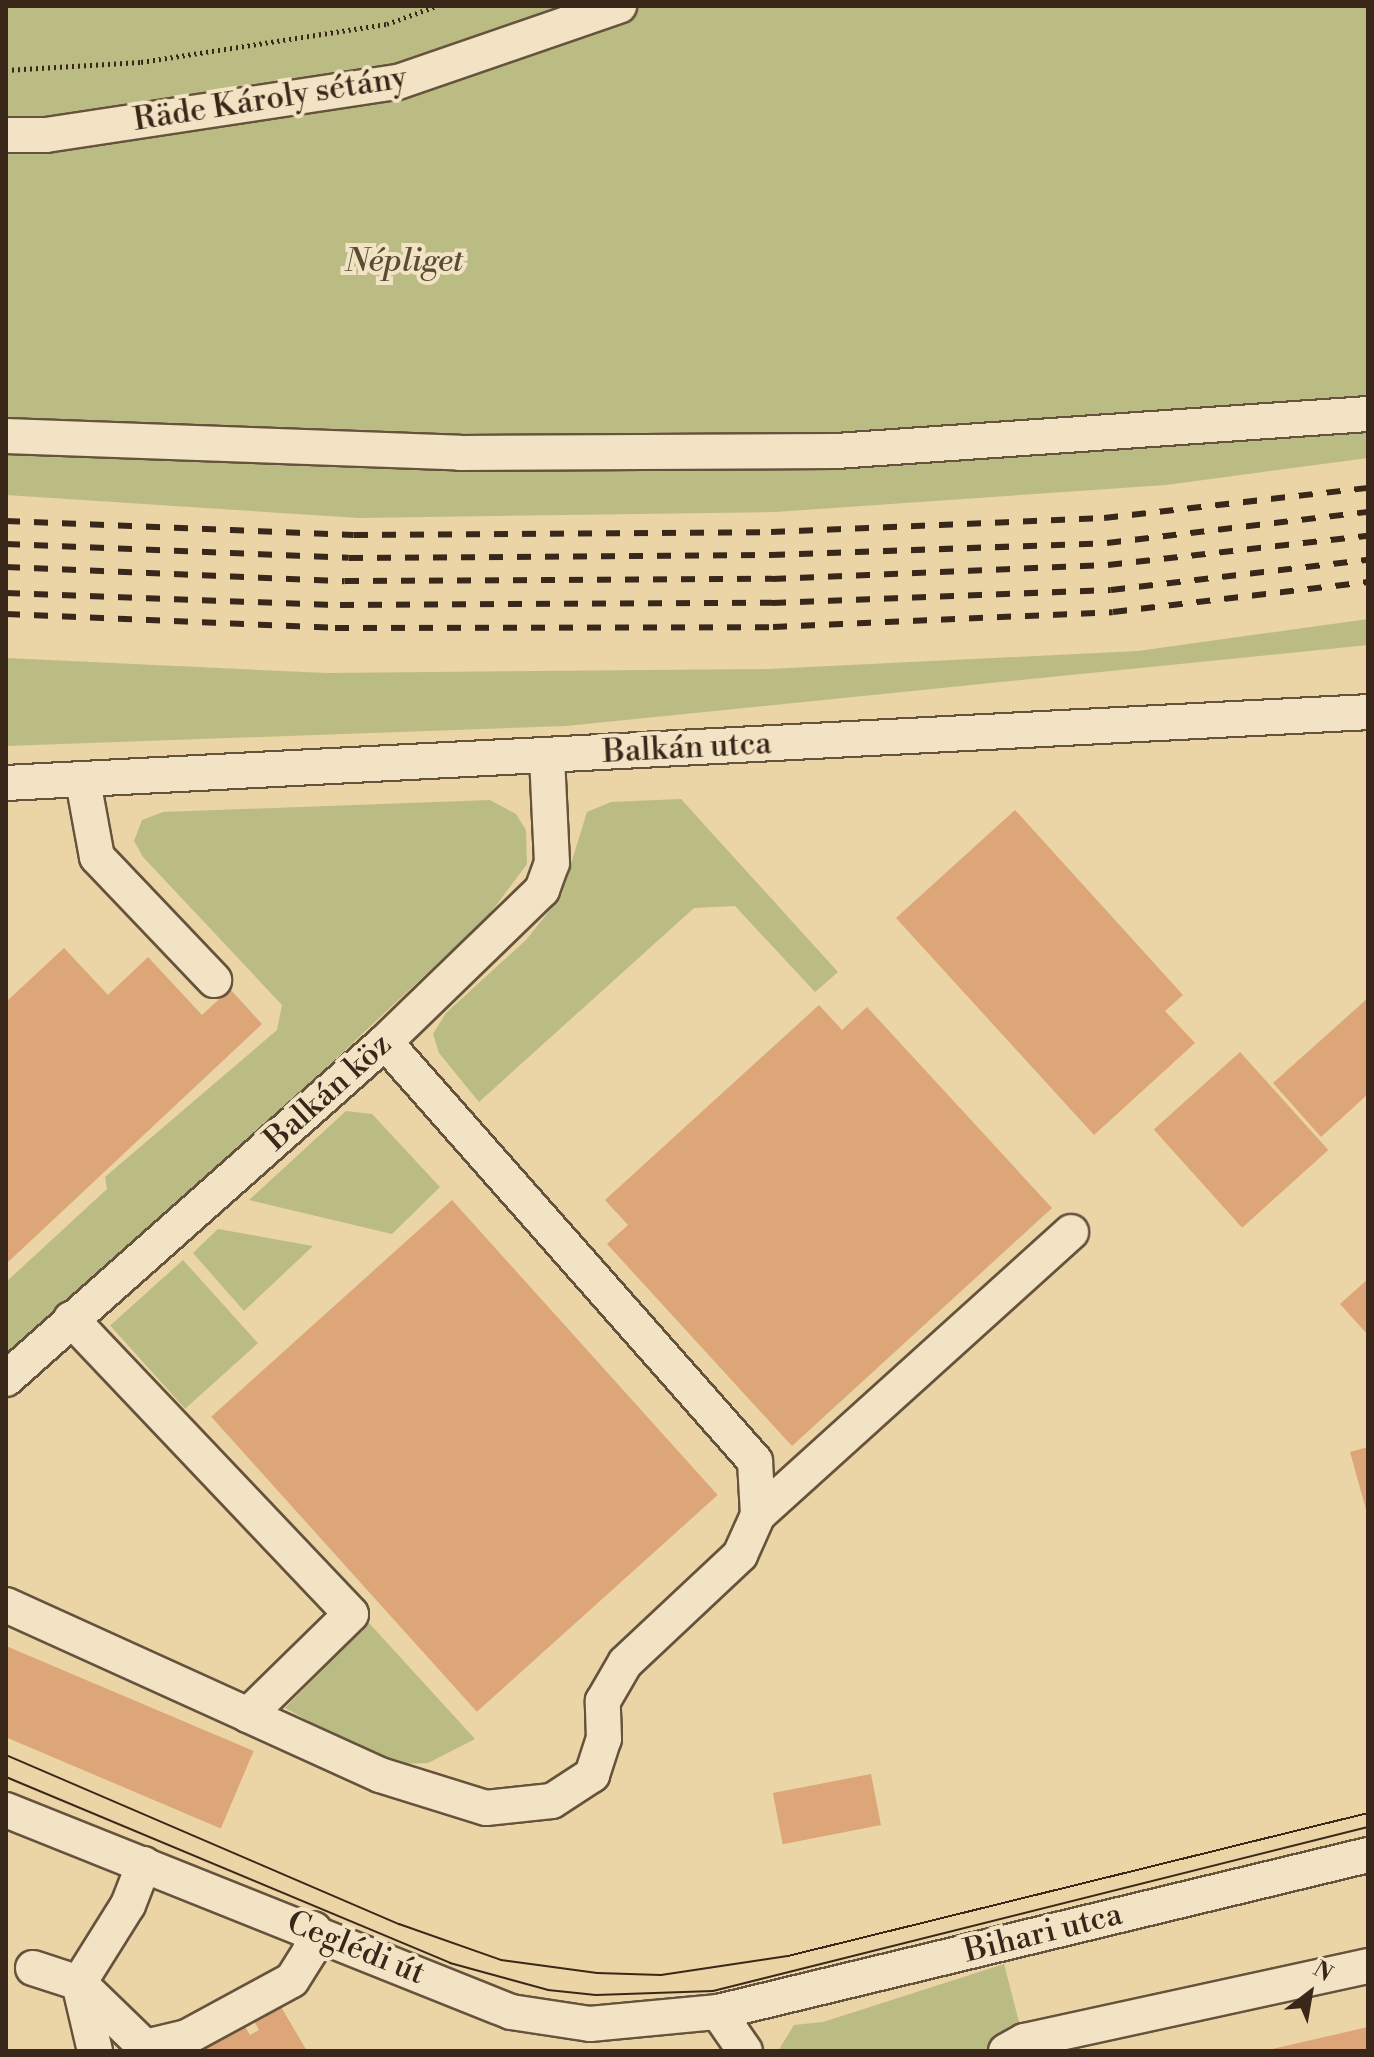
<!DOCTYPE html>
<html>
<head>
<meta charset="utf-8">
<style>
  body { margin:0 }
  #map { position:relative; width:1374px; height:2057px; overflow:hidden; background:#ebd4a5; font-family:"Libre Bodoni",serif }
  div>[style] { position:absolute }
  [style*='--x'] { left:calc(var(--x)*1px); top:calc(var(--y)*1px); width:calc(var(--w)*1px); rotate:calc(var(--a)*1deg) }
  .green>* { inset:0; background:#bbbc83; transform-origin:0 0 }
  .building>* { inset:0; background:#dca678; transform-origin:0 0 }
  .path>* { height:5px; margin-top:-2.5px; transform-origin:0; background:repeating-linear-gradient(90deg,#39281a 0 2px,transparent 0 6px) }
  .roads { filter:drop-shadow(2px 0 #66533d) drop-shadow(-2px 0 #66533d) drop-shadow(0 2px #66533d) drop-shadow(0 -2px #66533d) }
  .minor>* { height:34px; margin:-17px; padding:0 17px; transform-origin:17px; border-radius:17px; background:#f2e3c4 }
  .tram>* { height:2px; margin:-1px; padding:0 1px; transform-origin:1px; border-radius:1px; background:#39281a }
  .rail>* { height:6px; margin-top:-3px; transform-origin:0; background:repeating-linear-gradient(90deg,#39281a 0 14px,transparent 0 28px) }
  span { translate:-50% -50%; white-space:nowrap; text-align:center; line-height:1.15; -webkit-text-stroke:8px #f2e3c4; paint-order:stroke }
  .street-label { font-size:32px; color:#39281a }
  .park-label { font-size:32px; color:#5a4d34; font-style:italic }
  .frame { position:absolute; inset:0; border:8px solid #39281a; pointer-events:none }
  .north { position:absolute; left:1270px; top:1953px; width:80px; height:80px; -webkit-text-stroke:6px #f2e3c4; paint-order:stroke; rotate:31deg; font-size:22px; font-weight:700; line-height:32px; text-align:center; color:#39281a }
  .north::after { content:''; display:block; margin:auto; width:28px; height:36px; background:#39281a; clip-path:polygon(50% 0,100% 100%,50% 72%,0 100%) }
</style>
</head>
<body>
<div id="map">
  <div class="green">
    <div style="clip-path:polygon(6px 6px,1368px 6px,1368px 458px,1166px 485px,775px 512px,359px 518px,6px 495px)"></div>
    <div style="clip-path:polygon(1368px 619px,1368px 645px,566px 726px,6px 746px,6px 658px,326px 673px,769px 669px,1138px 651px)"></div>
    <div style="clip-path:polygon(681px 799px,838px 972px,815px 992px,735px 906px,694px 908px,479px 1102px,439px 1053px,433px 1034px,446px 1013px,526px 940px,561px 896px,587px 812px,611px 802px)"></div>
    <div style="clip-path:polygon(490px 800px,516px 814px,526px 830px,527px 864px,489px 915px,181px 1204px,54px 1312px,50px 1326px,38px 1326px,6px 1355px,6px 1282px,107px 1189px,105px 1177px,277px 1030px,282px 1005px,143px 857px,134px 841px,142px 820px,163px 812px)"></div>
    <div style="clip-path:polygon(346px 1111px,372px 1114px,440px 1187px,392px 1234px,249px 1200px)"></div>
    <div style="clip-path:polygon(218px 1229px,313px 1246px,244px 1311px,193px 1253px)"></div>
    <div style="left:183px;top:1260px;width:112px;height:98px;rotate:48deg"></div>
    <div style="clip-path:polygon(369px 1623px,475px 1739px,428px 1763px,401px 1764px,356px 1747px,285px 1708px)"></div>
    <div style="clip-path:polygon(1004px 1964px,1024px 2041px,1011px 2038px,986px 2051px,778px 2051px,794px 2025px,823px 2022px)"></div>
  </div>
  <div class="building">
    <div style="clip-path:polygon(1015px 810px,1183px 995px,1165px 1011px,1195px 1043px,1094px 1135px,896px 918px)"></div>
    <div style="clip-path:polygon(64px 948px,108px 995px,148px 957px,202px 1015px,230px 989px,262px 1024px,6px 1264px,6px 1002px)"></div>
    <div style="clip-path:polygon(1368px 998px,1368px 1094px,1321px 1137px,1273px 1083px)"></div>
    <div style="clip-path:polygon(819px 1005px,842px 1030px,867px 1007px,1052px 1208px,792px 1446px,607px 1244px,628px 1225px,605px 1200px)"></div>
    <div style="left:1240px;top:1052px;width:132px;height:116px;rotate:48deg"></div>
    <div style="left:452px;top:1200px;width:397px;height:324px;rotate:48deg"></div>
    <div style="clip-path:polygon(1368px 1279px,1368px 1335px,1340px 1304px)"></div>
    <div style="clip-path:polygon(1368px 1447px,1368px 1512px,1367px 1513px,1350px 1452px)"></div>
    <div style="left:6px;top:1646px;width:269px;height:84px;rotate:23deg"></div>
    <div style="left:871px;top:1774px;width:52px;height:100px;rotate:79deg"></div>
    <div style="clip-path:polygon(277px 2000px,307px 2051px,200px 2051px,194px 2041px,238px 2015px,250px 2035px,259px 2030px,251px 2015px)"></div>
    <div style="clip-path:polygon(1368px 2027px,1368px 2051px,1268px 2051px,1268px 2050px)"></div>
  </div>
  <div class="path">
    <div style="--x:6;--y:70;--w:135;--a:-3.4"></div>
    <div style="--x:141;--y:62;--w:249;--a:-8.8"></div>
    <div style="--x:387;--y:24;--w:52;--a:-20.2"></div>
  </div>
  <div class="roads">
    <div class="minor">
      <div style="--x:6;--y:135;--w:40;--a:0"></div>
      <div style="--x:46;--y:135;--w:356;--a:-8.6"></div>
      <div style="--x:398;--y:82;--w:234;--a:-19"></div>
      <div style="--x:6;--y:436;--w:454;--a:2.1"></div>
      <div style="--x:460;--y:453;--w:376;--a:-0.3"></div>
      <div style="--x:836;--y:451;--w:533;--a:-3.98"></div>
      <div style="--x:83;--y:781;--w:77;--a:79.6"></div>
      <div style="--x:97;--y:857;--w:170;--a:46.4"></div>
      <div style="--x:6;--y:783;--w:1364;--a:-2.98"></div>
      <div style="--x:6;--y:1379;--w:507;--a:-41.64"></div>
      <div style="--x:385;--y:1042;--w:219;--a:-44.1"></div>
      <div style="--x:542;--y:890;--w:29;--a:-70"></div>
      <div style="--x:552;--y:863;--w:108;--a:-92.7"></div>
      <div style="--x:758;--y:1515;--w:422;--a:-42.1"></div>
      <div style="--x:6;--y:1605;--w:266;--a:24.4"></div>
      <div style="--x:248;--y:1715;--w:144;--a:-44.4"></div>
      <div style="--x:351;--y:1614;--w:407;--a:-133.5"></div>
      <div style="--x:248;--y:1715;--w:145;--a:24.4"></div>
      <div style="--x:380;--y:1775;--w:111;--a:17.3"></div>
      <div style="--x:486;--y:1808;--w:66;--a:-6.1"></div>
      <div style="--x:552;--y:1801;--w:48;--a:-33"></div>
      <div style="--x:592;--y:1775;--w:38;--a:-72"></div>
      <div style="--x:604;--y:1739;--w:38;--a:-92"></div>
      <div style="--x:603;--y:1701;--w:44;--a:-59.9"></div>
      <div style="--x:625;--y:1663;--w:158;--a:-43.2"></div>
      <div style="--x:740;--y:1555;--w:44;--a:-65.8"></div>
      <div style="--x:758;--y:1515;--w:54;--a:-93.2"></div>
      <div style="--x:755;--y:1461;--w:559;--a:-131.45"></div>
      <div style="--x:6;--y:1810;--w:544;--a:21.8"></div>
      <div style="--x:511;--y:2012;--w:80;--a:8.6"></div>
      <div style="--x:590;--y:2024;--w:129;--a:-5.4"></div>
      <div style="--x:718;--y:2012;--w:669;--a:-13.58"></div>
      <div style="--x:33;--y:1968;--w:48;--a:18.1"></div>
      <div style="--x:79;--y:1983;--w:92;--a:-57.9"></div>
      <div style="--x:128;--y:1905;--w:44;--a:-68.7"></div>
      <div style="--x:718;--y:2012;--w:47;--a:55.3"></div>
      <div style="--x:95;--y:2051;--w:70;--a:-103.2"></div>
      <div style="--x:79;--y:1983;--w:92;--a:44.1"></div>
      <div style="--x:145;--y:2047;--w:43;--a:-13.4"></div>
      <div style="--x:187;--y:2037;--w:119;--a:-28.5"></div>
      <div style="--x:292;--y:1980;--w:34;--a:-58"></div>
      <div style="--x:310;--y:1951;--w:22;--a:-80"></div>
      <div style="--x:1006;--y:2051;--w:21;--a:-29"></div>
      <div style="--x:1024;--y:2041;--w:352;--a:-12.3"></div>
    </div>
  </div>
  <div class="tram">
    <div style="--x:6;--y:1755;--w:428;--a:23.3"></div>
    <div style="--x:399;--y:1924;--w:108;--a:19.4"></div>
    <div style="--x:501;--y:1960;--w:97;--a:7.7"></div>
    <div style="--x:597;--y:1973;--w:64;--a:1.8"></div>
    <div style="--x:661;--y:1975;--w:128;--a:-8.5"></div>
    <div style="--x:788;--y:1956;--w:597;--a:-13.85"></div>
    <div style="--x:6;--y:1777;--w:481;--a:22.7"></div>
    <div style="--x:450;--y:1963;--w:102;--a:15.4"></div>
    <div style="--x:548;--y:1990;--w:48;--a:5.9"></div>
    <div style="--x:596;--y:1995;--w:117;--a:-2"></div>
    <div style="--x:713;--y:1991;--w:675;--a:-14.06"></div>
  </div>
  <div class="rail">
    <div style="--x:6;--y:521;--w:348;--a:2.3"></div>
    <div style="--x:354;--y:535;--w:417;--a:-0.4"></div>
    <div style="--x:771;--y:532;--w:333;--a:-2.4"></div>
    <div style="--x:1104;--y:518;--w:266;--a:-6.5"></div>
    <div style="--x:6;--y:544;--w:343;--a:2.3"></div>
    <div style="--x:349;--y:558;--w:422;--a:-0.4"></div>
    <div style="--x:771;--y:555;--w:336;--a:-2"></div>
    <div style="--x:1107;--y:543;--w:263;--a:-6.8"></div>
    <div style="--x:6;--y:567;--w:339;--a:2.4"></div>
    <div style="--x:345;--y:581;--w:427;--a:-0.3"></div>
    <div style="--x:772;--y:579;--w:336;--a:-2.4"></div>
    <div style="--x:1108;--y:565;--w:262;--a:-6.4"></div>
    <div style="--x:6;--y:593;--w:334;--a:2.1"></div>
    <div style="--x:340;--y:605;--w:432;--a:-0.3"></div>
    <div style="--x:772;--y:603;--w:339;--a:-2.2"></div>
    <div style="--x:1111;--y:590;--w:259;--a:-6.7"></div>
    <div style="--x:6;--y:614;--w:329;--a:2.4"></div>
    <div style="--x:335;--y:628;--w:438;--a:-0.1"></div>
    <div style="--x:773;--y:627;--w:340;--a:-2.5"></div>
    <div style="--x:1113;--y:612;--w:257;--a:-6.7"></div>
  </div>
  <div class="street-label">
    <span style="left:270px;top:99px;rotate:-9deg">Räde Károly sétány</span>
    <span style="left:687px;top:748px;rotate:-3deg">Balkán utca</span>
    <span style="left:328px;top:1092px;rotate:-42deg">Balkán köz</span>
    <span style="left:1043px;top:1933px;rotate:-14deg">Bihari utca</span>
    <span style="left:356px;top:1948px;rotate:22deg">Ceglédi út</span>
  </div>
  <div class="park-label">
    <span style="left:404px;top:261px">Népliget</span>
  </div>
  <div class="frame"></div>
  <div class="north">N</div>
</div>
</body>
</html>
